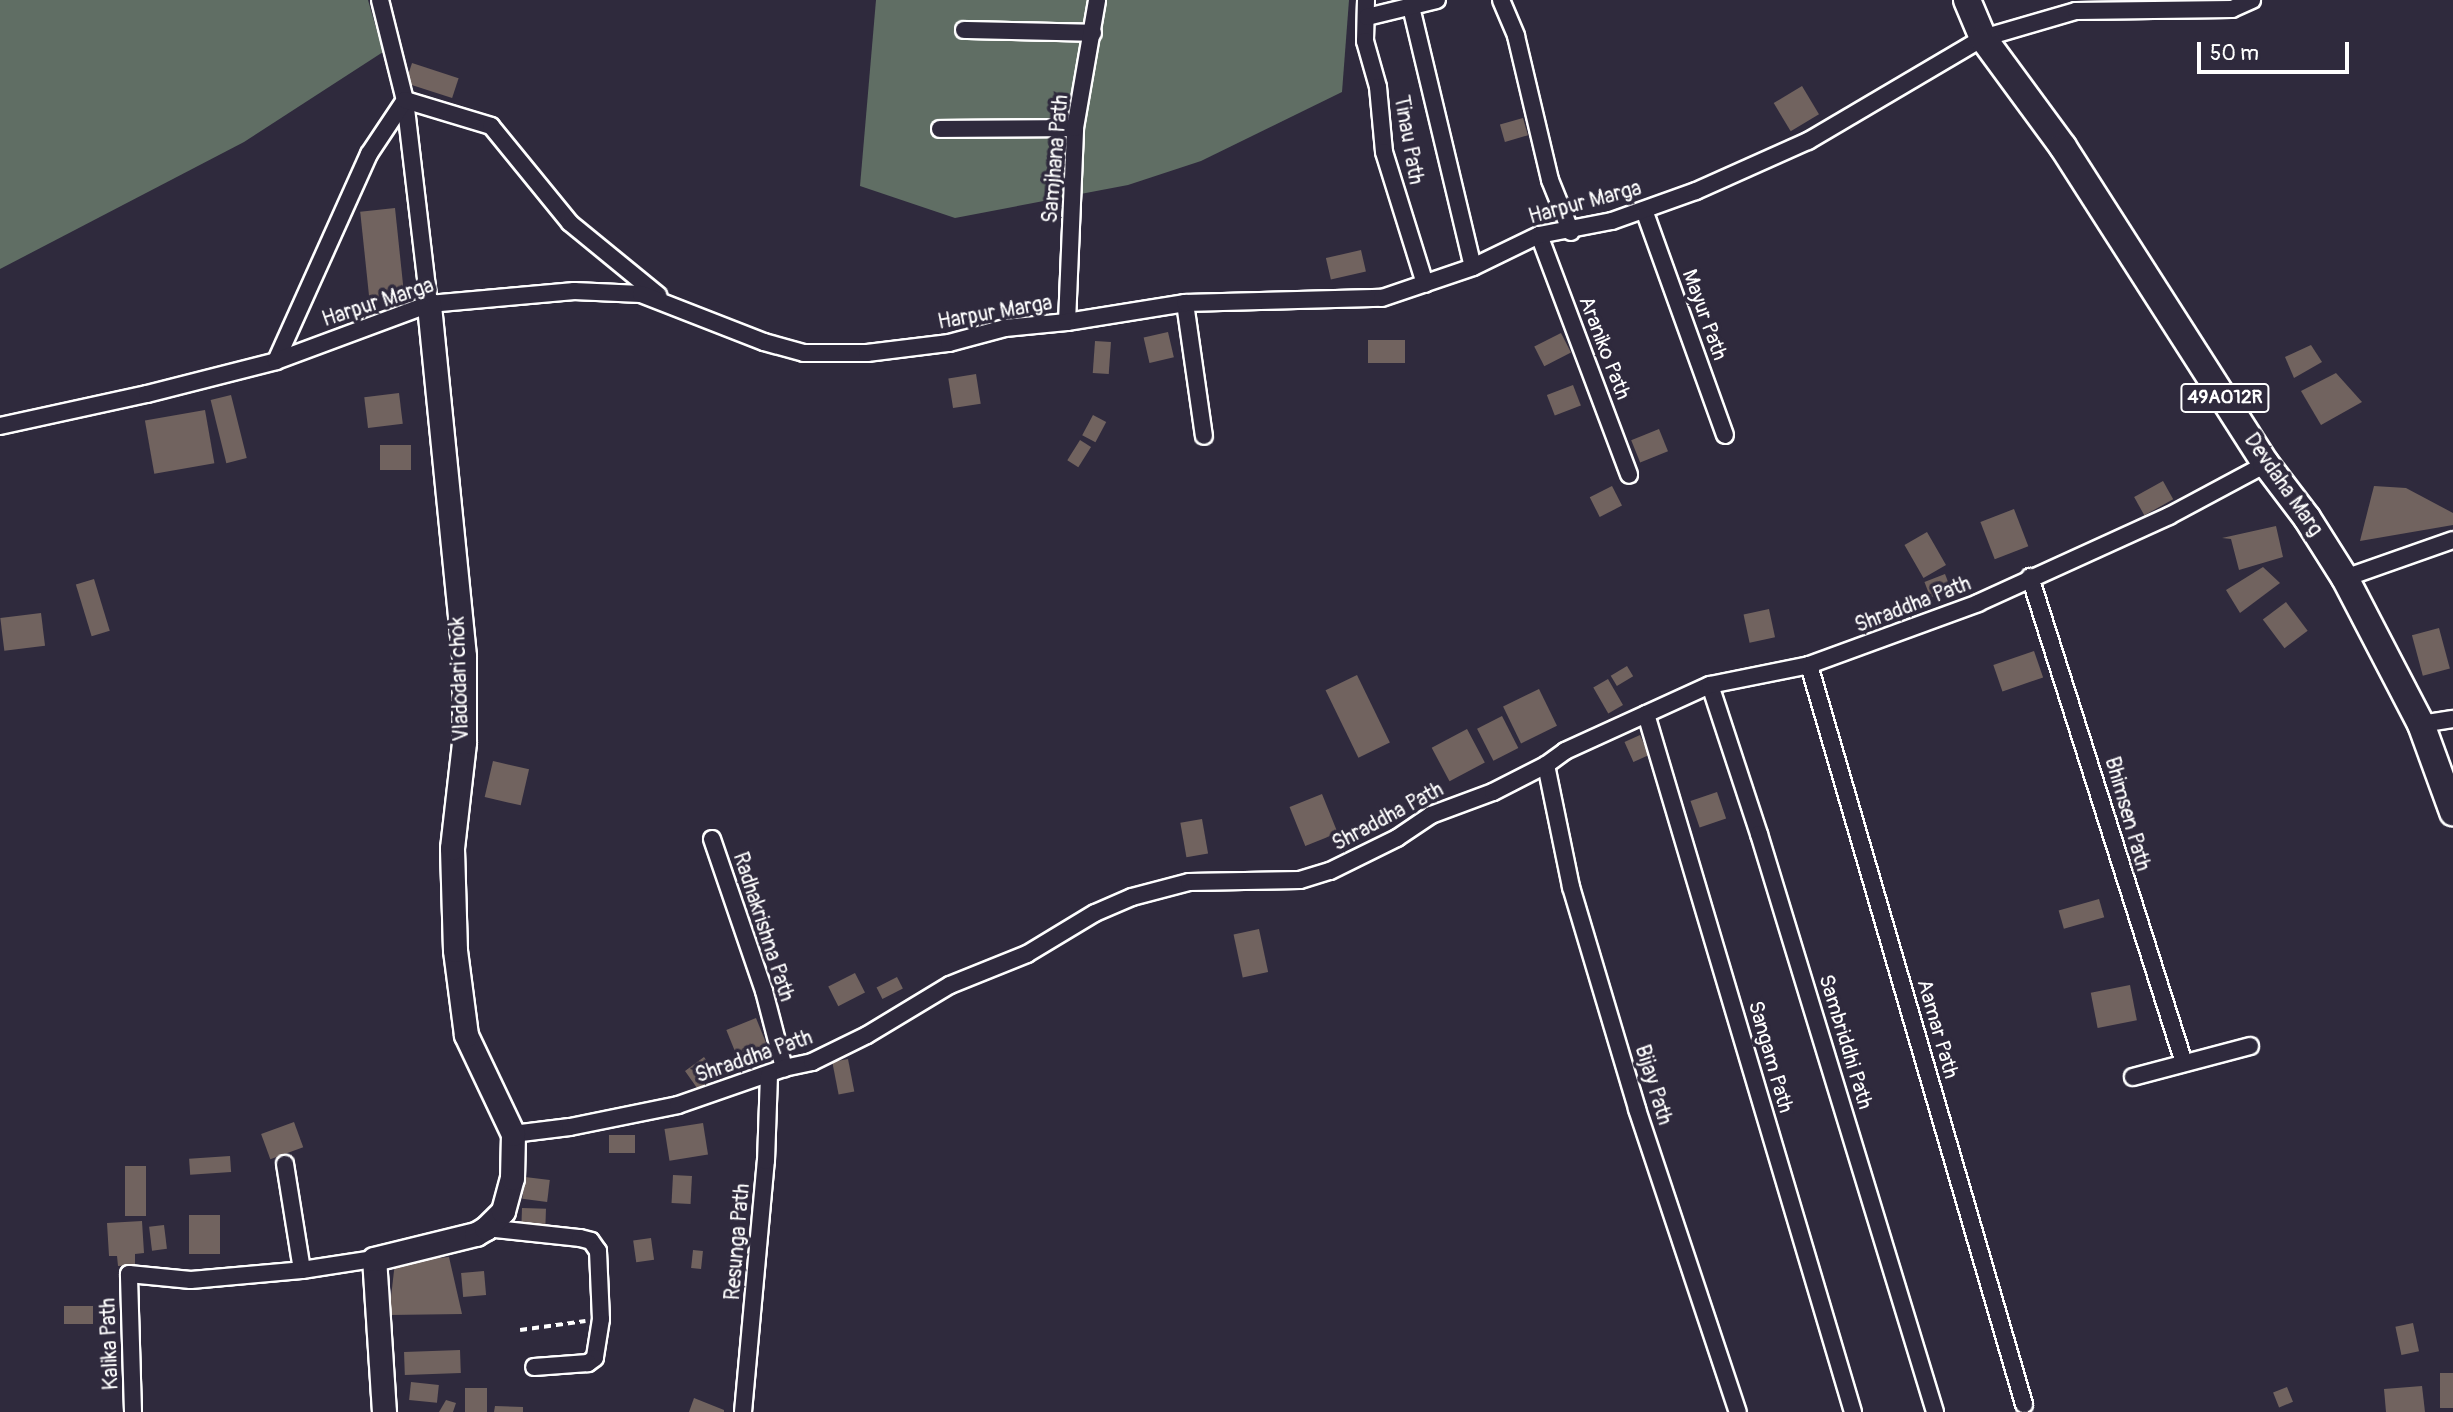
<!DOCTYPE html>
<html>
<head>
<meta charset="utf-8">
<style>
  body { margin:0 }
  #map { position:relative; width:2453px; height:1412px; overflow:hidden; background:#2f2a3d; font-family:Pangolin,sans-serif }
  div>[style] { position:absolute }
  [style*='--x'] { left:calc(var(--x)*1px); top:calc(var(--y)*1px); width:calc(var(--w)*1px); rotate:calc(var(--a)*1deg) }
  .green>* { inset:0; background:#606e64 }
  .building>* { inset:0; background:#71635f; transform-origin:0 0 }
  .path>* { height:3.5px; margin-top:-1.75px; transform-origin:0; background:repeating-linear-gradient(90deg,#fff 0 7px,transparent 0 12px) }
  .roads { filter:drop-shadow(2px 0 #fff) drop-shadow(-2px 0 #fff) drop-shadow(0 2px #fff) drop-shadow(0 -2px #fff) }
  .street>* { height:16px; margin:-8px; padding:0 8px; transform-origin:8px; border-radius:8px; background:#2f2a3d }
  .secondary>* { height:23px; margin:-11.5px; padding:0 11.5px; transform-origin:11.5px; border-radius:11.5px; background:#2f2a3d }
  .primary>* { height:26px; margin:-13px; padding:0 13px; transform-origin:13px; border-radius:13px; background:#2f2a3d }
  span { translate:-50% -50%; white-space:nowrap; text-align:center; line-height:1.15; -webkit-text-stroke:7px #2f2a3d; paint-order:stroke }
  .shield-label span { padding:2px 5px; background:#2f2a3d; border:2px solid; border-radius:5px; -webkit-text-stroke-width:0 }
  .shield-label { font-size:19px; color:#fff; font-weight:700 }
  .street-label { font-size:21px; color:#fff }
  .scale { position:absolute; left:2197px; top:42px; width:152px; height:32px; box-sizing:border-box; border:4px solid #fff; border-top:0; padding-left:9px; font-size:21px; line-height:24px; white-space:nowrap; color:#fff; -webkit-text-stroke:5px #2f2a3d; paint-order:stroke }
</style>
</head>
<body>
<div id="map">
  <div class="green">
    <div style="clip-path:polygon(0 0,368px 0,383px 52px,244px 142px,0 269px)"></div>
    <div style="clip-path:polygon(876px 0,1349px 0,1342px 92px,1201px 161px,1128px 185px,955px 218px,860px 186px)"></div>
  </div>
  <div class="building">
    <div style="left:412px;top:63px;width:49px;height:21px;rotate:18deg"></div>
    <div style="left:1802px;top:86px;width:33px;height:33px;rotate:59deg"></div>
    <div style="left:1523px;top:118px;width:18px;height:24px;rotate:74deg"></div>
    <div style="left:395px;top:208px;width:91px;height:35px;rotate:84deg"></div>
    <div style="left:1361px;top:250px;width:22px;height:36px;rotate:77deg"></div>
    <div style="left:1168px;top:332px;width:26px;height:25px;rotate:77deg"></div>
    <div style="left:1561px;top:333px;width:22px;height:30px;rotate:63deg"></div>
    <div style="left:1368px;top:340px;width:37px;height:23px"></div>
    <div style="left:1095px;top:341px;width:16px;height:32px;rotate:4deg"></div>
    <div style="clip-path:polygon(2311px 345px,2322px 362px,2294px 378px,2285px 357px)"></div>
    <div style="clip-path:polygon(2336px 373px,2362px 402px,2321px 425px,2301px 391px)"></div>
    <div style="left:976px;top:374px;width:30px;height:28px;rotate:81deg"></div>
    <div style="left:1573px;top:385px;width:22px;height:28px;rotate:69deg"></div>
    <div style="left:399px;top:393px;width:31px;height:35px;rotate:83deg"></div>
    <div style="left:231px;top:395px;width:65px;height:21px;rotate:76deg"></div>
    <div style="left:205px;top:410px;width:54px;height:61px;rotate:80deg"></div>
    <div style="left:1093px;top:415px;width:15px;height:23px;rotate:28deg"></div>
    <div style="left:1659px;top:429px;width:24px;height:30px;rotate:68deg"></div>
    <div style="left:1080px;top:440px;width:13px;height:24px;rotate:32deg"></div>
    <div style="left:411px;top:445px;width:25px;height:31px;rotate:90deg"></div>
    <div style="left:2163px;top:481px;width:21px;height:33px;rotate:61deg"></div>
    <div style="left:1612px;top:486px;width:22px;height:25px;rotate:63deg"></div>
    <div style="clip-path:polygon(2374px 486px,2406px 488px,2453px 513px,2453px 525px,2360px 541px)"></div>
    <div style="left:2014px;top:509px;width:40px;height:36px;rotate:69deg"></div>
    <div style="clip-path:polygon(2276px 526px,2283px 557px,2239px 570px,2231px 539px,2222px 538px)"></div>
    <div style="left:1927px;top:532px;width:38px;height:26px;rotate:60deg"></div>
    <div style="clip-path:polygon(2263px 567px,2280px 583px,2240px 613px,2226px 590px)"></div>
    <div style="left:1945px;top:574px;width:17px;height:22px;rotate:69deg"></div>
    <div style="left:94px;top:579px;width:54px;height:19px;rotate:73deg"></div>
    <div style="left:2286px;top:602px;width:36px;height:29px;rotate:53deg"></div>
    <div style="left:1769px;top:609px;width:29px;height:26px;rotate:78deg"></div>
    <div style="left:41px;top:613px;width:33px;height:41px;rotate:83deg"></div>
    <div style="left:2439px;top:628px;width:42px;height:28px;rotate:75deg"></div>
    <div style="left:2034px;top:651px;width:28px;height:43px;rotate:71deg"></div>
    <div style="left:1627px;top:666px;width:12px;height:19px;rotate:59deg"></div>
    <div style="left:1357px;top:675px;width:75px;height:35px;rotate:64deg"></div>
    <div style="left:1608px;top:679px;width:30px;height:17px;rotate:60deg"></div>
    <div style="left:1539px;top:689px;width:41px;height:40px;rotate:64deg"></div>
    <div style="left:1502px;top:716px;width:36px;height:28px;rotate:63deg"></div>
    <div style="left:1467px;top:729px;width:38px;height:40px;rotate:62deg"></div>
    <div style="left:1640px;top:735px;width:22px;height:17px;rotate:66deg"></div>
    <div style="left:493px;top:761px;width:37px;height:37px;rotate:13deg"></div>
    <div style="left:1717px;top:792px;width:28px;height:28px;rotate:71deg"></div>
    <div style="left:1322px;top:794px;width:42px;height:35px;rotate:68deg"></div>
    <div style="left:1202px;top:819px;width:35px;height:22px;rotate:80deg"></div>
    <div style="left:2099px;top:899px;width:19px;height:42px;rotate:74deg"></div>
    <div style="left:1259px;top:929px;width:44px;height:26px;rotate:78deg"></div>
    <div style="left:855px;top:973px;width:22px;height:30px;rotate:63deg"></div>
    <div style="left:897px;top:977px;width:13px;height:23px;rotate:63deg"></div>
    <div style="left:2130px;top:985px;width:36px;height:40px;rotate:79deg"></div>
    <div style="left:756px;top:1018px;width:31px;height:32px;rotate:68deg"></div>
    <div style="clip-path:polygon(704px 1057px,716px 1074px,705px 1081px,711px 1089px,702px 1095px,685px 1071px)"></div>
    <div style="left:848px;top:1059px;width:33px;height:16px;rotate:79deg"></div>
    <div style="left:294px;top:1122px;width:27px;height:35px;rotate:70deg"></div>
    <div style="left:703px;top:1123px;width:32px;height:39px;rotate:81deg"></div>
    <div style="left:635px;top:1135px;width:18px;height:26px;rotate:90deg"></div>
    <div style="left:230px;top:1156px;width:16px;height:41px;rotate:86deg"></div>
    <div style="left:125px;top:1166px;width:21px;height:50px"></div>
    <div style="left:673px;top:1175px;width:19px;height:28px;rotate:3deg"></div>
    <div style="left:525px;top:1177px;width:25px;height:22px;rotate:7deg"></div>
    <div style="left:522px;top:1208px;width:24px;height:19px;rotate:2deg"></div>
    <div style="left:189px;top:1215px;width:31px;height:39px"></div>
    <div style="clip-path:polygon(142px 1221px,144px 1253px,135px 1254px,135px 1265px,118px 1266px,117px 1256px,109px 1256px,107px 1223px)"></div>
    <div style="left:164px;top:1225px;width:24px;height:15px;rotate:83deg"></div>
    <div style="left:651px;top:1238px;width:22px;height:18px;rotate:82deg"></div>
    <div style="left:693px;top:1250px;width:10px;height:18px;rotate:6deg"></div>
    <div style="clip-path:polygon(449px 1257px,462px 1314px,389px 1315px,395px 1262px)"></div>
    <div style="left:484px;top:1271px;width:24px;height:23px;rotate:85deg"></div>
    <div style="left:64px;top:1306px;width:29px;height:18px"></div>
    <div style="left:2413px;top:1323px;width:29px;height:18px;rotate:78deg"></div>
    <div style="left:460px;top:1350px;width:23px;height:56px;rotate:88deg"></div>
    <div style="left:2440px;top:1373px;width:13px;height:35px"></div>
    <div style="left:411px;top:1382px;width:28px;height:18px;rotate:6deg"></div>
    <div style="clip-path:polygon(2422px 1386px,2425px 1412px,2386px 1412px,2384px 1389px)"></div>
    <div style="left:2287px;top:1387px;width:16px;height:15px;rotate:68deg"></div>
    <div style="left:487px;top:1388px;width:24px;height:22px;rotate:90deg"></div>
    <div style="clip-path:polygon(694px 1398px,724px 1410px,724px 1412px,689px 1412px)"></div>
    <div style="clip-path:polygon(446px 1400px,456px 1403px,453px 1412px,439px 1412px)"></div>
    <div style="clip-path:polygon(495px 1406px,523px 1407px,523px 1412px,494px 1412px)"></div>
  </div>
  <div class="path">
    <div style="--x:520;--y:1330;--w:66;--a:-7.9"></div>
  </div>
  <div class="roads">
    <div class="street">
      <div style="--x:380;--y:0;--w:103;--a:76"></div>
      <div style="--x:405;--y:100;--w:205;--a:83.3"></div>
      <div style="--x:1366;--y:0;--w:41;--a:91.4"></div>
      <div style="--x:1365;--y:41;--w:48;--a:74.2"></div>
      <div style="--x:1378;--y:87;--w:65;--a:84.7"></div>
      <div style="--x:1384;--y:152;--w:138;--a:72.7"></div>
      <div style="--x:1501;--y:0;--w:39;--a:67"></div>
      <div style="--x:1516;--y:36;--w:148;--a:76.7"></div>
      <div style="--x:1550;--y:180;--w:56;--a:68"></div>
      <div style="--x:1411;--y:7;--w:267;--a:76.6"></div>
      <div style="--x:1367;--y:17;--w:72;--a:-13.7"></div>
      <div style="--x:964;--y:30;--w:129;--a:1.3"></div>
      <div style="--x:940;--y:129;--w:135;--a:-0.4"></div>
      <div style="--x:1644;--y:210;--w:239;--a:70.2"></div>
      <div style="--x:1539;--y:235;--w:256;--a:69.4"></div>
      <div style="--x:1185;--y:303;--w:134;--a:81.9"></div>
      <div style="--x:1067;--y:322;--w:194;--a:-87.6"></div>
      <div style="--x:1075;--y:128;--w:130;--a:-80.2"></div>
      <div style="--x:276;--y:361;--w:227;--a:-65.8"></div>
      <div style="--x:369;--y:154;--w:65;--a:-56.3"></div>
      <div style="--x:405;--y:100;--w:90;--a:16.8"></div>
      <div style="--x:491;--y:126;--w:125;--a:50.8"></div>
      <div style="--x:570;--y:223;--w:114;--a:39.3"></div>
      <div style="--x:0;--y:426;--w:150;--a:-12.3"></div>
      <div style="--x:147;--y:394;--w:133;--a:-14.3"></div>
      <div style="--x:276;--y:361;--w:163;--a:-20.4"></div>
      <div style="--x:429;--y:304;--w:146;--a:-5.1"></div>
      <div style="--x:574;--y:291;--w:67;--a:2.6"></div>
      <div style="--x:641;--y:294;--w:132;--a:21.3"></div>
      <div style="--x:764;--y:342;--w:41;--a:15.4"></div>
      <div style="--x:804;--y:353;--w:63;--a:0"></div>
      <div style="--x:867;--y:353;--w:83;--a:-7"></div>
      <div style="--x:949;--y:343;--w:58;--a:-15"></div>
      <div style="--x:1005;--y:328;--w:62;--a:-5.5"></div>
      <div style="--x:1067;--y:322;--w:120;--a:-9.1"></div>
      <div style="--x:1185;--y:303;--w:197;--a:-1.5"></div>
      <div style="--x:1382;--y:298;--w:96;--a:-18.8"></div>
      <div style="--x:1473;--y:267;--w:73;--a:-25.9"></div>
      <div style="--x:1539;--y:235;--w:74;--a:-10.9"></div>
      <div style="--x:1612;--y:221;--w:89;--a:-19.7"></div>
      <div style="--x:1696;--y:191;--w:123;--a:-24.1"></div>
      <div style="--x:1808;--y:141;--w:203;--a:-30.5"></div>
      <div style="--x:1983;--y:38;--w:97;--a:-16.2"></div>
      <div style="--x:2076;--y:11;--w:156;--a:-0.7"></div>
      <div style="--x:2232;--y:9;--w:22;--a:-24"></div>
      <div style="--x:2030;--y:577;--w:510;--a:72.42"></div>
      <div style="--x:2345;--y:578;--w:114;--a:-19.4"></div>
      <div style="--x:1809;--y:665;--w:770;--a:73.78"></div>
      <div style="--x:1710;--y:685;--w:157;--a:71.8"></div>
      <div style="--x:1759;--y:834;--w:604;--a:73.06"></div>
      <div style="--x:1646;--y:714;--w:728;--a:73.48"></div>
      <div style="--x:2421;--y:724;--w:32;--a:-9"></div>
      <div style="--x:1546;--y:765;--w:125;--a:78.4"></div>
      <div style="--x:1571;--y:887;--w:232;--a:73.4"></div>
      <div style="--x:1637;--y:1109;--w:319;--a:71.6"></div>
      <div style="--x:712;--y:839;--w:161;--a:71.1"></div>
      <div style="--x:764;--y:991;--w:80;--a:75.4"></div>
      <div style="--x:2133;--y:1077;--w:121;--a:-14.8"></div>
      <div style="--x:513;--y:1134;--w:57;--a:-7"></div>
      <div style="--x:570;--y:1127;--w:110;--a:-11.5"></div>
      <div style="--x:678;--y:1105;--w:112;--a:-19.2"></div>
      <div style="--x:784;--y:1068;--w:29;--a:-12"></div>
      <div style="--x:812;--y:1062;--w:61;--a:-26.1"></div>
      <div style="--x:867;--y:1035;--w:97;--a:-31.1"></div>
      <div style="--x:950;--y:985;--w:83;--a:-21.9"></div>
      <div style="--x:1027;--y:954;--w:79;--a:-31.1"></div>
      <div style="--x:1095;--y:913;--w:40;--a:-23.4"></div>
      <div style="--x:1132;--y:897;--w:59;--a:-14.7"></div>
      <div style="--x:1189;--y:882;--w:111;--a:-1"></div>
      <div style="--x:1300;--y:880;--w:31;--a:-17"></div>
      <div style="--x:1330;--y:871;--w:75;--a:-26.2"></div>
      <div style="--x:1397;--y:838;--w:41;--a:-34.1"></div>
      <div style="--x:1431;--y:815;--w:66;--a:-20.4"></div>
      <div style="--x:1493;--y:792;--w:59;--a:-27"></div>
      <div style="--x:1546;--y:765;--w:24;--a:-36"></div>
      <div style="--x:1565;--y:751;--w:159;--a:-24.5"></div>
      <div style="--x:1710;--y:685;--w:101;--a:-11.4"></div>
      <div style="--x:1809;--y:665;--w:180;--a:-20.1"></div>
      <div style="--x:1978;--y:603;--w:210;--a:-24.5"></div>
      <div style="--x:2169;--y:516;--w:110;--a:-28.2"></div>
      <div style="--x:285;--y:1164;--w:107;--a:80.9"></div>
      <div style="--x:486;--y:1228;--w:95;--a:6.1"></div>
      <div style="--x:580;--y:1238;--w:11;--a:15"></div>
      <div style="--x:591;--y:1241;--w:12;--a:55"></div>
      <div style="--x:598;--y:1251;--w:68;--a:87.5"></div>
      <div style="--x:601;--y:1319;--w:39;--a:99"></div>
      <div style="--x:595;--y:1358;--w:9;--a:144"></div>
      <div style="--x:588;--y:1363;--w:54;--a:175.8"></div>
      <div style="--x:133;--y:1412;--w:138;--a:-91.7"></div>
      <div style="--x:129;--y:1274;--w:62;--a:5.5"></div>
      <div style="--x:191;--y:1280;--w:111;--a:-5.1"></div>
      <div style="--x:302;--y:1270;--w:73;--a:-8.7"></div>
      <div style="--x:743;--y:1412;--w:252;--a:-84.8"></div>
      <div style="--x:766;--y:1161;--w:86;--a:-88"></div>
    </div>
    <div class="secondary">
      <div style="--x:384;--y:1412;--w:153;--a:-93.7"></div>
      <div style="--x:374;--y:1259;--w:105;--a:-13.8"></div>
      <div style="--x:476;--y:1234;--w:12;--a:-31"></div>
      <div style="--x:486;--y:1228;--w:24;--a:-45"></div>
      <div style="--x:503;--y:1211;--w:34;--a:-75"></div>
      <div style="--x:512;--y:1178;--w:44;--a:-88.7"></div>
      <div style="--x:513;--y:1134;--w:110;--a:-115.4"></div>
      <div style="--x:466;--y:1035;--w:86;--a:-97.4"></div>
      <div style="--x:455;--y:950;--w:102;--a:-91.7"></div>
      <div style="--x:452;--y:848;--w:107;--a:-83.5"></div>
      <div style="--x:464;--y:742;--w:86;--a:-90"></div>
      <div style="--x:464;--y:656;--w:354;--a:-95.7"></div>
    </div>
    <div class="primary">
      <div style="--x:1967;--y:0;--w:41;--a:67.2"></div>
      <div style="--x:1983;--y:38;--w:135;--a:53.7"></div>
      <div style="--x:2063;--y:147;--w:376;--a:57.4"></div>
      <div style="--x:2266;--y:464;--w:68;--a:52.8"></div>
      <div style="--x:2307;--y:518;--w:71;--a:57.7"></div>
      <div style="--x:2345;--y:578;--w:165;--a:62.5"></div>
      <div style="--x:2421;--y:724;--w:94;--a:70"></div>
    </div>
  </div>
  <div class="shield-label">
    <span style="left:2225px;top:398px">49A012R</span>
  </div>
  <div class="street-label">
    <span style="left:1408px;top:140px;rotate:80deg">Tinau Path</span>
    <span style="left:1056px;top:159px;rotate:-85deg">Samjhana Path</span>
    <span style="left:1585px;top:203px;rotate:-15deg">Harpur Marga</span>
    <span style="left:378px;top:303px;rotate:-18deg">Harpur Marga</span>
    <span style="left:995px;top:313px;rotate:-10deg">Harpur Marga</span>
    <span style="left:1704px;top:315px;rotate:70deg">Mayur Path</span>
    <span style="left:1604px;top:348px;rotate:69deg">Araniko Path</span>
    <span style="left:2283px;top:485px;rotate:55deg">Devdaha Marg</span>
    <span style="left:1913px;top:605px;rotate:-21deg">Shraddha Path</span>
    <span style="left:460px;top:679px;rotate:-92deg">Vladodari chok</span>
    <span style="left:2127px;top:814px;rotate:74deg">Bhimsen Path</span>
    <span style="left:1388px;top:817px;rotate:-28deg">Shraddha Path</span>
    <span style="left:763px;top:927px;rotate:72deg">Radhakrishna Path</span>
    <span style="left:1937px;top:1029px;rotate:74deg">Aamar Path</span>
    <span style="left:1845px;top:1042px;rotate:73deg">Sambriddhi Path</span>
    <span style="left:754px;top:1057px;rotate:-19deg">Shraddha Path</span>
    <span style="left:1770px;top:1057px;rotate:74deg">Sangam Path</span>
    <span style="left:1653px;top:1085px;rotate:73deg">Bijay Path</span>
    <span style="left:738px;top:1242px;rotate:-85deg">Resunga Path</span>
    <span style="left:110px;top:1344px;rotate:-92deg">Kalika Path</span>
  </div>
  <div class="scale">50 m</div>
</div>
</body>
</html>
